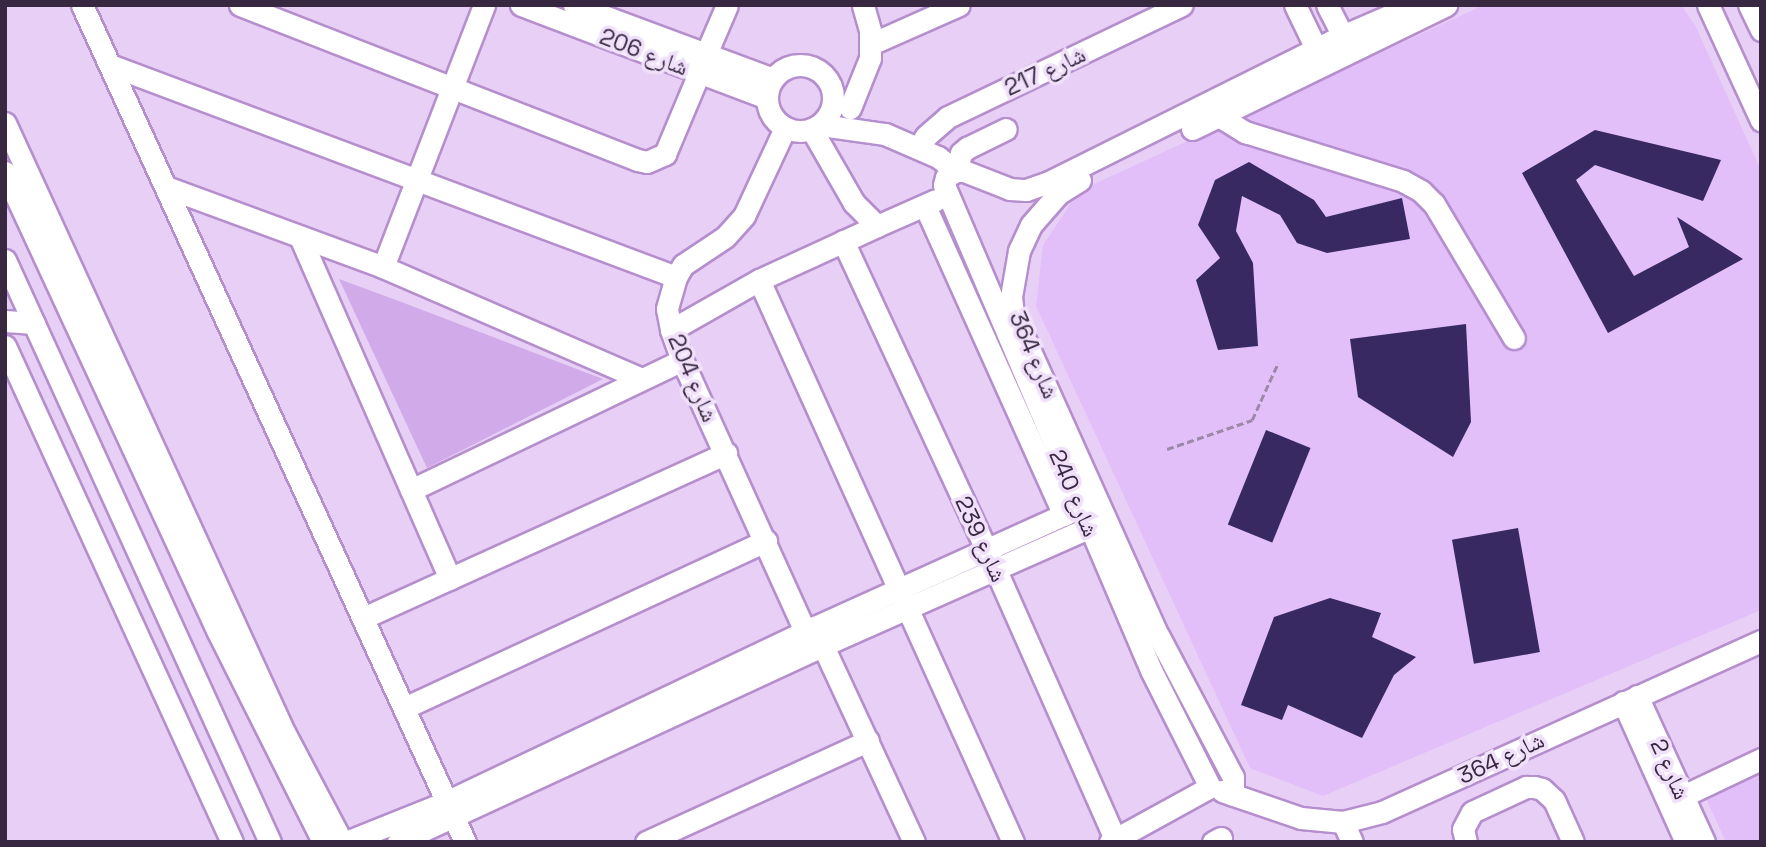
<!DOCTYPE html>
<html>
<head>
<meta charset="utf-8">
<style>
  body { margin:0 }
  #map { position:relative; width:1766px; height:847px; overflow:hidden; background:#e7cff6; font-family:"Space Grotesk","Noto Naskh Arabic",sans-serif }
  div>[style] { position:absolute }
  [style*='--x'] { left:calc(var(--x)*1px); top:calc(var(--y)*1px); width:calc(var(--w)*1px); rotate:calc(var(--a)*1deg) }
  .built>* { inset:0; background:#e3bff9 }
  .green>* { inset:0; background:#d1abe9 }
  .building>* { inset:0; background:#382963; transform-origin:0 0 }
  .path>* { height:2.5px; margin-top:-1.25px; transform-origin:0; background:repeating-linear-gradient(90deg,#9d88aa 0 7px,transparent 0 10.5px) }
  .roads { filter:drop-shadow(2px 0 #b58fcd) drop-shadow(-2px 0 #b58fcd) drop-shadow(0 2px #b58fcd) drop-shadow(0 -2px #b58fcd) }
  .minor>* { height:21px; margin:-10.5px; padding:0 10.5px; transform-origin:10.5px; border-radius:10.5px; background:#fff }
  .minor>.ring { margin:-10.5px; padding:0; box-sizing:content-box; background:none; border:21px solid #fff; border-radius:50% }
  span { translate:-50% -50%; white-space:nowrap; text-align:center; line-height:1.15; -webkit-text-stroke:7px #f0e0fa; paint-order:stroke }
  .street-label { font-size:23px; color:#372741 }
  .frame { position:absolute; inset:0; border:7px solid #372741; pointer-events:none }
</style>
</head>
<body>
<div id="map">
  <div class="built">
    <div style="clip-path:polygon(1484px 5px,1681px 5px,1695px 25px,1761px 170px,1761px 610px,1323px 796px,1250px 768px,1036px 306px,1043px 245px,1079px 191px)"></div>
    <div style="clip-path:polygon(1761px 767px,1761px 842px,1726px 842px,1703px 792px)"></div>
  </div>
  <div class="green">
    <div style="clip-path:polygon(339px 279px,404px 303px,603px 379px,427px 468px)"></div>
  </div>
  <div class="building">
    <div style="clip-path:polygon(1595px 130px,1721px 160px,1703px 201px,1595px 165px,1576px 180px,1634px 276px,1689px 247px,1677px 217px,1743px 259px,1608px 333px,1522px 173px)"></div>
    <div style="clip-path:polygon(1249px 162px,1314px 200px,1326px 217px,1402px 198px,1410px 239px,1327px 253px,1297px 243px,1280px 215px,1242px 196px,1236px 231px,1253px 263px,1258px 346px,1218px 350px,1196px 280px,1220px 258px,1198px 225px,1215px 180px)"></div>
    <div style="clip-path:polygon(1466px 324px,1471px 422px,1453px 457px,1358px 397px,1350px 339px)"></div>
    <div style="left:1266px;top:430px;width:48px;height:102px;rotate:22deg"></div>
    <div style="left:1518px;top:528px;width:126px;height:67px;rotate:80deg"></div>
    <div style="clip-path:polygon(1330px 598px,1381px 613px,1372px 637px,1416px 657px,1394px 675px,1362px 738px,1288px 705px,1282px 720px,1241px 705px,1274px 617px)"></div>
  </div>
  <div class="path">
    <div style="--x:1167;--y:449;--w:90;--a:-18.8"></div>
    <div style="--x:1252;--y:420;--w:63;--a:-65.5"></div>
  </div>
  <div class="roads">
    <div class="minor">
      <div style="--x:82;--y:5;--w:920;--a:65.41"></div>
      <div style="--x:240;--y:5;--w:426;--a:21.3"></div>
      <div style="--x:637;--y:160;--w:10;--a:11"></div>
      <div style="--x:647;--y:162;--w:20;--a:-24"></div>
      <div style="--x:665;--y:154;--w:88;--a:-67.2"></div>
      <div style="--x:521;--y:5;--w:263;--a:20.7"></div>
      <div style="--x:574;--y:5;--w:212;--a:20.4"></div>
      <div style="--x:1295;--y:5;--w:64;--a:64.2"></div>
      <div style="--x:1327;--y:5;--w:46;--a:62.9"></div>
      <div style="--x:1708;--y:5;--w:127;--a:65.3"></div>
      <div style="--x:1749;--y:5;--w:28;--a:64"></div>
      <div style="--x:871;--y:44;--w:96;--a:-23.9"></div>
      <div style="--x:706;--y:54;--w:53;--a:-66.8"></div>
      <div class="ring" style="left:767px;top:65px;width:45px;height:45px"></div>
      <div style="--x:110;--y:65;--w:604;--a:20.53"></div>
      <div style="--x:850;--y:108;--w:54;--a:-68.2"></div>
      <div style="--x:870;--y:58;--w:28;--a:-90"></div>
      <div style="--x:870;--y:30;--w:26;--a:-106"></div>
      <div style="--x:1219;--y:116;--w:31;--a:32"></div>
      <div style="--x:1245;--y:132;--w:165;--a:17.2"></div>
      <div style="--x:1403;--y:181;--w:21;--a:29"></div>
      <div style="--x:1421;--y:191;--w:18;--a:45"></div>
      <div style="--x:1434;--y:204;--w:156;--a:59.2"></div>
      <div style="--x:5;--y:123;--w:670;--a:65.39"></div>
      <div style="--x:284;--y:732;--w:124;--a:62.2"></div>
      <div style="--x:821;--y:125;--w:65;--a:8"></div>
      <div style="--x:885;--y:134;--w:58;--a:23.5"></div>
      <div style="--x:938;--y:157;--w:23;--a:38"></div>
      <div style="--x:956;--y:171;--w:19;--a:-74"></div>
      <div style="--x:961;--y:153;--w:8;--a:-40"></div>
      <div style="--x:967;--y:148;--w:43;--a:-26"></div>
      <div style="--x:785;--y:128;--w:97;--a:115"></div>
      <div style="--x:744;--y:216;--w:28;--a:132"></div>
      <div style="--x:725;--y:237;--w:50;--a:146.3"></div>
      <div style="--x:683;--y:265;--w:14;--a:120"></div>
      <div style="--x:676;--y:277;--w:33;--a:106"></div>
      <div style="--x:667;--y:309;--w:21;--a:79"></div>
      <div style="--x:671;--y:330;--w:32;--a:70"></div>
      <div style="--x:682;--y:360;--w:313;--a:65.6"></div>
      <div style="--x:1192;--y:129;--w:283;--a:-26"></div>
      <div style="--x:918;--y:148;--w:14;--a:-56"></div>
      <div style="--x:926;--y:136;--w:29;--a:-41"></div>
      <div style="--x:948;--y:117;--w:259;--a:-25.6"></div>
      <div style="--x:5;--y:172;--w:505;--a:65.16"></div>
      <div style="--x:217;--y:630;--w:237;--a:63.4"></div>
      <div style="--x:1080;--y:180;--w:26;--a:148"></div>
      <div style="--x:1058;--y:194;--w:41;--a:131.1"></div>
      <div style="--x:1031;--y:225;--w:29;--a:115"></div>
      <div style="--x:1019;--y:251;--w:47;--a:99.9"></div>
      <div style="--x:1011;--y:297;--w:16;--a:83"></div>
      <div style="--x:1013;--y:313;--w:353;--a:65.8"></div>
      <div style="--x:1158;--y:635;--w:161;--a:62.2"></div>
      <div style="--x:1233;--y:777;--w:18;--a:90"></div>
      <div style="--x:166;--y:187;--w:231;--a:20.2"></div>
      <div style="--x:383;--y:267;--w:280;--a:23.4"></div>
      <div style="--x:925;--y:206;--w:339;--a:65.8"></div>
      <div style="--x:877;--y:226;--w:64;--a:-23.8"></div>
      <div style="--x:300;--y:237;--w:373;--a:66.3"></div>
      <div style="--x:843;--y:241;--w:361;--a:65.1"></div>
      <div style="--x:995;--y:568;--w:296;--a:66.1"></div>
      <div style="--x:5;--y:260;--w:639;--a:65.52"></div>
      <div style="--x:383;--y:267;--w:281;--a:-68.9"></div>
      <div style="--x:759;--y:280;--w:617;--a:65.68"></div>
      <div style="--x:5;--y:321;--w:29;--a:4"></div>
      <div style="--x:671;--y:330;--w:101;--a:-29.6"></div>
      <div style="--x:759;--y:280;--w:130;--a:-24.6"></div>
      <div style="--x:877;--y:226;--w:33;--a:-135"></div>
      <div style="--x:854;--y:203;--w:84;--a:-119.9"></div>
      <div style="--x:5;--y:346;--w:545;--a:65.41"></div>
      <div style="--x:411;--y:490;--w:301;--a:-25.6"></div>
      <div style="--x:363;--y:618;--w:399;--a:-24.4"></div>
      <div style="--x:823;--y:646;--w:216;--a:65.1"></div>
      <div style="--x:1637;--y:696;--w:161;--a:65.3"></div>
      <div style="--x:1623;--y:702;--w:154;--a:65.8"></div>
      <div style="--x:404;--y:708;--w:399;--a:-24.8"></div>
      <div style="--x:1210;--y:787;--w:131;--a:-116.8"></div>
      <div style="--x:1151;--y:670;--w:527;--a:-113.11"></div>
      <div style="--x:944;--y:185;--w:8;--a:-76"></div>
      <div style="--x:946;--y:177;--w:12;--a:-31"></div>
      <div style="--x:956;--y:171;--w:8;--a:0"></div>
      <div style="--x:964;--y:171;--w:49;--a:21.4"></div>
      <div style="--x:1010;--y:189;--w:16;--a:4"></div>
      <div style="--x:1026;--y:190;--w:24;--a:-19"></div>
      <div style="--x:1049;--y:182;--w:327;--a:-26.5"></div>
      <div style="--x:1342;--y:36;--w:78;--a:-23.3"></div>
      <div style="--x:1222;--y:791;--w:83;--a:18.9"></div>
      <div style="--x:1301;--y:818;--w:42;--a:5.4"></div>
      <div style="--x:1343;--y:822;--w:40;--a:-14.4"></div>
      <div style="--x:1382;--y:812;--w:416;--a:-24.3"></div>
      <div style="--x:1683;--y:796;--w:86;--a:-25.4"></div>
      <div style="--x:1343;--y:822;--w:22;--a:66"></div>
      <div style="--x:346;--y:842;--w:108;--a:-21.8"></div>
      <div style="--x:446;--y:802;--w:408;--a:-25.4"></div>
      <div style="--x:815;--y:627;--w:302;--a:-24.3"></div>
      <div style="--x:398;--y:842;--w:457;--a:-24.8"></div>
      <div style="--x:813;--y:650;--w:313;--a:-23.9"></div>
      <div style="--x:646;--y:842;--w:244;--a:-24.5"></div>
      <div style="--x:1110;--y:842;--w:114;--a:-28.8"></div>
      <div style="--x:1213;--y:842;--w:9;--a:-27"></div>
      <div style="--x:1466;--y:842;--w:13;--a:-103"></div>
      <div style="--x:1463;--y:829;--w:19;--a:-62"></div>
      <div style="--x:1472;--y:812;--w:60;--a:-24.8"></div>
      <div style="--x:1526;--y:787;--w:8;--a:0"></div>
      <div style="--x:1534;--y:787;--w:8;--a:14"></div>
      <div style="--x:1542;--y:789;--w:16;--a:43"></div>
      <div style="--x:1554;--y:800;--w:46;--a:65.7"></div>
    </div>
  </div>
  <div class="street-label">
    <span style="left:644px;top:52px;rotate:21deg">شارع 206</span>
    <span style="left:1045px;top:71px;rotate:-25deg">شارع 217</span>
    <span style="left:1034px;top:355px;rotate:67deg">شارع 364</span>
    <span style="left:693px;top:378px;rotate:67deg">شارع 204</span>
    <span style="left:1074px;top:493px;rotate:67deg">شارع 240</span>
    <span style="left:981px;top:539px;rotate:65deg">شارع 239</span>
    <span style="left:1501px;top:758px;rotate:-25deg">شارع 364</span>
    <span style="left:1670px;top:769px;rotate:66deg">شارع 2</span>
  </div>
  <div class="frame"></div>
</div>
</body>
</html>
